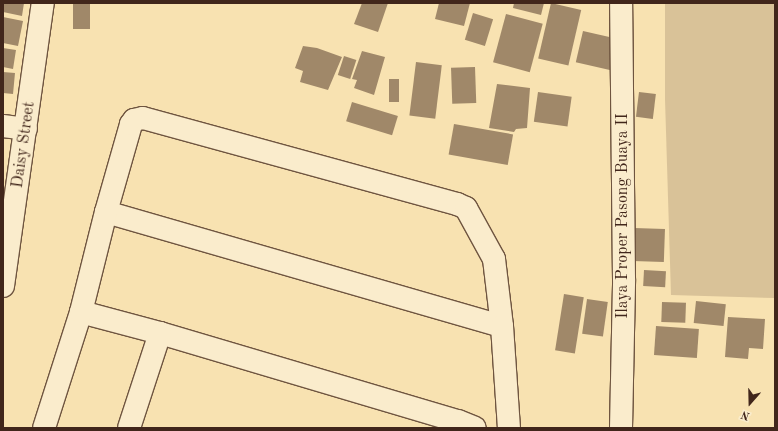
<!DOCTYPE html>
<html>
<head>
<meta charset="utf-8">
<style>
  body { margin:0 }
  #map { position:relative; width:778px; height:431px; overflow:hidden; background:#f8e2b1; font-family:"Old Standard TT",serif }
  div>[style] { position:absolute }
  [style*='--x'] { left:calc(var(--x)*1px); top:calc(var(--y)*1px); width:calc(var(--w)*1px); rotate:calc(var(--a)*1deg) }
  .green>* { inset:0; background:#d9c298 }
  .building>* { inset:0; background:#a08869; transform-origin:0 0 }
  .roads { filter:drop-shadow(1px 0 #6f5540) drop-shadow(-1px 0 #6f5540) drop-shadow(0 1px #6f5540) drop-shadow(0 -1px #6f5540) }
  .street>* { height:22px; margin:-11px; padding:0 11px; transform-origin:11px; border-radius:11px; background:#faeccc }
  .secondary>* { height:22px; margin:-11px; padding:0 11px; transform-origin:11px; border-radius:11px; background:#faeccc }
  span { translate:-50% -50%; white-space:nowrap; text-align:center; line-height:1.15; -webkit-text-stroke:4px #faeccc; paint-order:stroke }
  .street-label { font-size:16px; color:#41261b }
  .frame { position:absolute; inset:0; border:4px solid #41261b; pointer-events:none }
  .north { position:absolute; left:730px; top:383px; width:40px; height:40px; -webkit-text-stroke:3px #faeccc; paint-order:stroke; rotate:200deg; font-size:11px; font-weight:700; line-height:16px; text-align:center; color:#41261b }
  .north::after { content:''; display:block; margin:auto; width:14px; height:18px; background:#41261b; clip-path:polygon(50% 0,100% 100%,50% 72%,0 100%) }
</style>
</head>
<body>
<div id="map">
  <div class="green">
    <div style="clip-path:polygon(665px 3px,775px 3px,775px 298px,671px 295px,665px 99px)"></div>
  </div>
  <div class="building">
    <div style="clip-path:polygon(3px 3px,24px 3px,22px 16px,3px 12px)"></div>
    <div style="left:73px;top:3px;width:17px;height:26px"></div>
    <div style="clip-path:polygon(362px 3px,388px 3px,378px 32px,354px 24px)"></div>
    <div style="clip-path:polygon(439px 3px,470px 3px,464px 26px,435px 19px)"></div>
    <div style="clip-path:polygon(514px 3px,544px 3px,541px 15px,513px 8px)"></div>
    <div style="left:551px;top:3px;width:31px;height:57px;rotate:13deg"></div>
    <div style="left:473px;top:13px;width:21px;height:28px;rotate:17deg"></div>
    <div style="left:506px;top:14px;width:38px;height:50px;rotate:15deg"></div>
    <div style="clip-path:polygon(3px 17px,23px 21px,18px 46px,3px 43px)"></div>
    <div style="left:583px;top:31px;width:36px;height:32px;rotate:13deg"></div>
    <div style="clip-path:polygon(303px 46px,317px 48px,342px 57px,328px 90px,300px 82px,303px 71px,295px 68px)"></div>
    <div style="clip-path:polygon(3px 48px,16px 50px,13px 69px,3px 67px)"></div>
    <div style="clip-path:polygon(362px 51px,385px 57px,374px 95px,354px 88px,357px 80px,352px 79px)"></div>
    <div style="left:344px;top:56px;width:13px;height:20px;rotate:18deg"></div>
    <div style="left:416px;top:62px;width:26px;height:54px;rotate:7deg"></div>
    <div style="left:475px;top:67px;width:36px;height:24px;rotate:88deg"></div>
    <div style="clip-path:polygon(3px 72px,15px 73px,13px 94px,3px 93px)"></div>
    <div style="left:389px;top:79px;width:10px;height:23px"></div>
    <div style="clip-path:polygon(497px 84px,530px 88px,527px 128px,516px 129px,514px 132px,489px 128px)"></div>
    <div style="left:538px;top:92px;width:34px;height:30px;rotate:8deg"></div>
    <div style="left:639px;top:92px;width:17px;height:25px;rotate:7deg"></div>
    <div style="left:352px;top:102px;width:48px;height:20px;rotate:17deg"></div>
    <div style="left:454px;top:124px;width:60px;height:31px;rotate:10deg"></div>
    <div style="left:634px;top:228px;width:31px;height:33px;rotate:2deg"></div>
    <div style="left:644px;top:270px;width:22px;height:16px;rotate:3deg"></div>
    <div style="left:564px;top:294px;width:20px;height:57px;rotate:9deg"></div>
    <div style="left:587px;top:299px;width:21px;height:35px;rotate:8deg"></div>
    <div style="left:696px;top:301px;width:30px;height:22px;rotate:6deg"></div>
    <div style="left:662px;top:302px;width:24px;height:20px;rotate:2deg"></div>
    <div style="clip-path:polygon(728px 317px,765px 319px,763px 349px,749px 348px,748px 359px,725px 357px)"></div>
    <div style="left:656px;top:326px;width:43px;height:29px;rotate:4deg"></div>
  </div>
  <div class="roads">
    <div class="street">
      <div style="--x:3;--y:126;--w:23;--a:7"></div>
      <div style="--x:106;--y:212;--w:412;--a:16.1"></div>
      <div style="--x:3;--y:286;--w:286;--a:-82"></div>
      <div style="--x:81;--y:312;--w:82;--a:14.9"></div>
      <div style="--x:160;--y:333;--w:311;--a:16.5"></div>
      <div style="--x:458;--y:421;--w:18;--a:22"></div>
      <div style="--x:44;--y:428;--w:122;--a:-72.3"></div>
      <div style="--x:81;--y:312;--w:103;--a:-76"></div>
      <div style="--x:106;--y:212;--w:91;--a:-74.1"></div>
      <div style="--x:131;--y:124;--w:5;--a:-53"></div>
      <div style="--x:134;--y:120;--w:9;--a:-13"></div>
      <div style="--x:143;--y:118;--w:326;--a:15.3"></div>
      <div style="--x:457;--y:204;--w:10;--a:24"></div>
      <div style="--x:466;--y:208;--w:58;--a:61.2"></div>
      <div style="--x:494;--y:259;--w:67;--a:83.2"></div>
      <div style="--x:502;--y:326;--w:102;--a:86.1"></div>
      <div style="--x:129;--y:428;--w:100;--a:-71.9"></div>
    </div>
    <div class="secondary">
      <div style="--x:621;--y:428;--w:149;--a:-88.8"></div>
      <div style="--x:624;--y:279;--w:276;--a:-90.6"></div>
    </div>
  </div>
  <div class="street-label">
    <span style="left:24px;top:145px;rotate:-82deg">Daisy Street</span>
    <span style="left:623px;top:216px;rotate:-90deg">Ilaya Proper Pasong Buaya II</span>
  </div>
  <div class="frame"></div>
  <div class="north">N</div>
</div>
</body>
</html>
